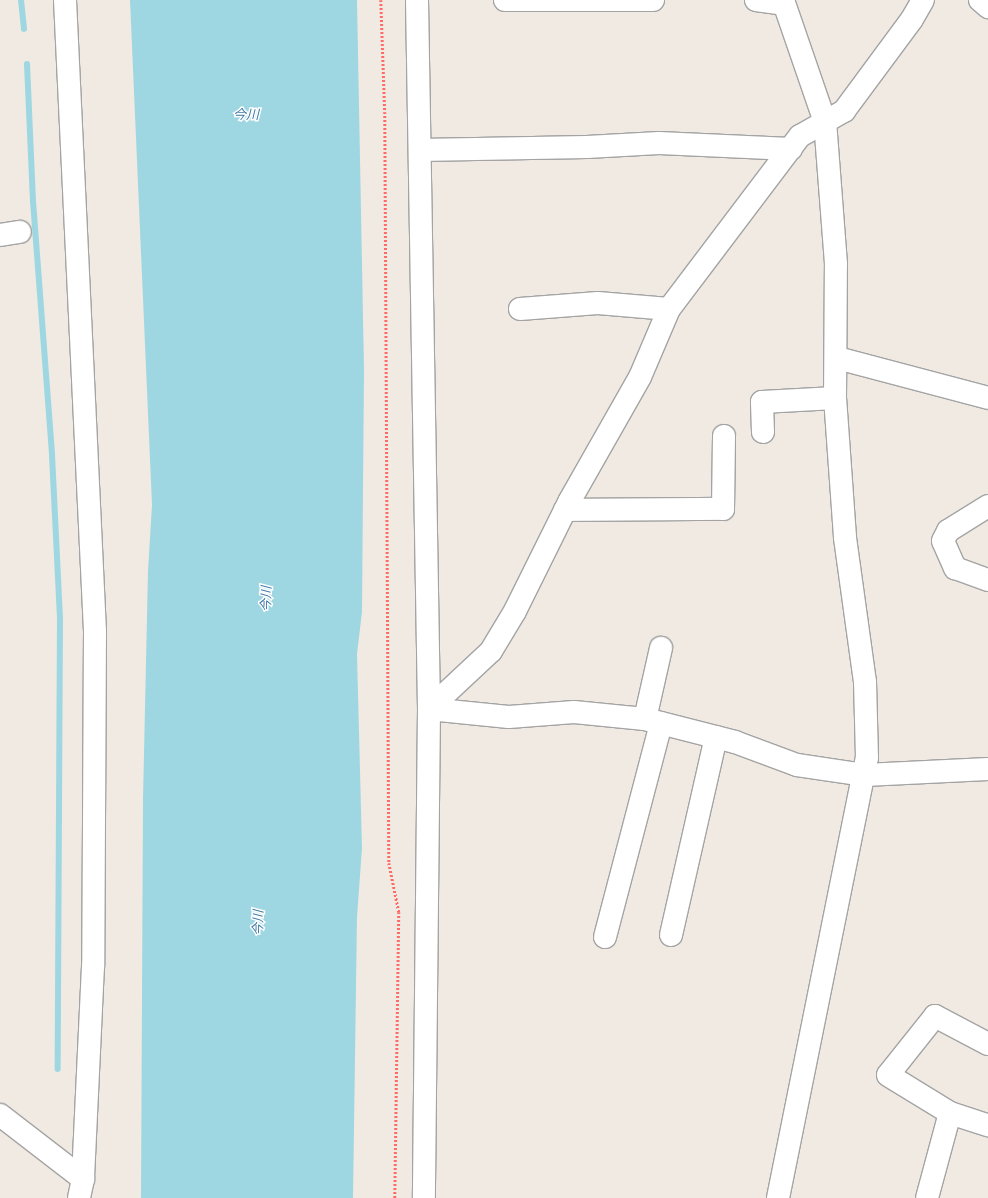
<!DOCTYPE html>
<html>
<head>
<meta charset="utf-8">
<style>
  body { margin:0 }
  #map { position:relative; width:988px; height:1198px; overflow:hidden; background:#f0eae2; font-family:"Noto Sans","Noto Sans JP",sans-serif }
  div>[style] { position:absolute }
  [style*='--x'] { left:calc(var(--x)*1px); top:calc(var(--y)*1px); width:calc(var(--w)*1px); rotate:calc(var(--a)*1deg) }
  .water>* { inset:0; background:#9ed7e2 }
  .stream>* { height:6px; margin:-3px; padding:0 3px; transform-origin:3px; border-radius:3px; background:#9ed7e2 }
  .path>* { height:2.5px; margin-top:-1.25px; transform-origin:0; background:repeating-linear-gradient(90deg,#ff6a64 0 2px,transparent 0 4px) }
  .roads { filter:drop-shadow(1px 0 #a4a4a4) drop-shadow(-1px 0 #a4a4a4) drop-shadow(0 1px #a4a4a4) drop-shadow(0 -1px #a4a4a4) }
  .minor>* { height:22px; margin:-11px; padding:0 11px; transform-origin:11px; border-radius:11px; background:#fff }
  span { translate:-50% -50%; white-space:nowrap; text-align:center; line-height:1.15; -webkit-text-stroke:3px #fff; paint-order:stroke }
  .water-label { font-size:13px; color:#3c78a6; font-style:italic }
</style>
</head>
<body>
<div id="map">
  <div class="water">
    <div style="clip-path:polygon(130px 0,357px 0,364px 370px,362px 612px,357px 654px,362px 848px,357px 917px,353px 1198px,141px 1198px,143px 799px,148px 571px,152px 505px)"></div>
  </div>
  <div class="stream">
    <div style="--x:21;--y:0;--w:29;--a:84"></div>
    <div style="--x:27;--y:64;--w:137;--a:87.5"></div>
    <div style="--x:33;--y:201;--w:255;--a:85.7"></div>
    <div style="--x:52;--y:455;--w:162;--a:87.2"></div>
    <div style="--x:60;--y:617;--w:452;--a:90.3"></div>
  </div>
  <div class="path">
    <div style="--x:381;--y:0;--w:112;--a:88"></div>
    <div style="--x:385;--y:112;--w:751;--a:89.69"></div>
    <div style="--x:389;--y:863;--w:50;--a:78.5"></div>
    <div style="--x:399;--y:912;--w:286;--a:90.8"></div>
  </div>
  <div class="roads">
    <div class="minor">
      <div style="--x:65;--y:0;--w:632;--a:87.28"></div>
      <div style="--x:95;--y:631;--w:335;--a:90.3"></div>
      <div style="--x:93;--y:966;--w:213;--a:92.7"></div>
      <div style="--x:83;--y:1179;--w:19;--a:102"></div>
      <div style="--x:417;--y:0;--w:709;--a:89.03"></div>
      <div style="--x:429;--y:709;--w:489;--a:90.6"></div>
      <div style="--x:505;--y:0;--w:148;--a:0"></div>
      <div style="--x:756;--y:0;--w:28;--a:8"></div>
      <div style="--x:980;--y:0;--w:11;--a:41"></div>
      <div style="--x:420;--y:150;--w:167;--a:-1"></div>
      <div style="--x:587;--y:147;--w:72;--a:-3.2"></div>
      <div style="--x:659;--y:143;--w:132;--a:2.6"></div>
      <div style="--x:0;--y:235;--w:20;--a:-9"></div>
      <div style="--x:520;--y:309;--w:78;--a:-4.4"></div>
      <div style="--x:598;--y:303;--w:71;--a:4.8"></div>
      <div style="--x:837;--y:358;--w:156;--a:14.8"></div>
      <div style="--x:763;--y:432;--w:30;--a:-92"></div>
      <div style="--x:762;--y:402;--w:73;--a:-3.1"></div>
      <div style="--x:988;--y:506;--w:47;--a:148"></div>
      <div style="--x:948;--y:531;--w:11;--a:117"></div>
      <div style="--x:943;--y:541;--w:30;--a:66"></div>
      <div style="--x:955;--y:568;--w:35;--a:20"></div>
      <div style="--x:565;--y:510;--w:158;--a:-0.4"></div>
      <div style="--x:723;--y:509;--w:73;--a:-89.2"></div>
      <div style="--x:429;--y:709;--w:85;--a:-43.1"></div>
      <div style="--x:491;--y:651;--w:47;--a:-59"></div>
      <div style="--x:515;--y:611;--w:122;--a:-63.6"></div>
      <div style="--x:569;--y:502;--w:144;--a:-60.4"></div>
      <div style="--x:640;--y:377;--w:74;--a:-66.9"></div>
      <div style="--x:669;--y:309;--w:217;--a:-52.9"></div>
      <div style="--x:800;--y:136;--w:51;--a:-29.6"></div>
      <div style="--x:844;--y:111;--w:114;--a:-53.5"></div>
      <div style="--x:912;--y:19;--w:22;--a:-60"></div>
      <div style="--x:429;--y:709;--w:80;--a:5.7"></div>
      <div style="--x:509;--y:717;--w:65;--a:-4.4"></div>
      <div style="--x:574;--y:712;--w:71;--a:5.6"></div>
      <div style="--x:645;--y:719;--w:93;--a:14.3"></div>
      <div style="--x:735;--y:742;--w:66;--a:20.4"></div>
      <div style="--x:797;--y:765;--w:69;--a:8.4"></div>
      <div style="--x:865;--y:775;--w:123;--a:-2.8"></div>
      <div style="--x:645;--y:719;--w:73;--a:-77.3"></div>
      <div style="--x:671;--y:935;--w:203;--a:-77.2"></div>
      <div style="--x:605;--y:937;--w:221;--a:-75.3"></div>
      <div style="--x:988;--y:1044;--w:60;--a:-152.2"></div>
      <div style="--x:935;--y:1016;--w:75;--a:128.5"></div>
      <div style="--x:888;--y:1075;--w:73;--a:31.5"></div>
      <div style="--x:950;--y:1113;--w:40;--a:18"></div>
      <div style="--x:0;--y:1115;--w:105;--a:37.6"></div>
      <div style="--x:778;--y:1198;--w:449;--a:-78.6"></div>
      <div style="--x:867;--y:758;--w:76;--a:-91.5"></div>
      <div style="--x:865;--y:682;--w:146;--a:-97.9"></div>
      <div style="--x:845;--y:537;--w:139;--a:-94.1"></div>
      <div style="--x:835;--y:398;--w:134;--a:-89.6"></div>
      <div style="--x:836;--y:264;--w:142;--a:-94.4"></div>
      <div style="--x:825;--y:122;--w:129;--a:-109"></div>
      <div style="--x:927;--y:1198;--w:88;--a:-74.9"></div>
    </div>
  </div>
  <div class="water-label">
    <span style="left:246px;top:114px">今川</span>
    <span style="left:266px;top:599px;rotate:-89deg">今川</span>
    <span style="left:258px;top:923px;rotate:-89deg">今川</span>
  </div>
</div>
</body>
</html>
